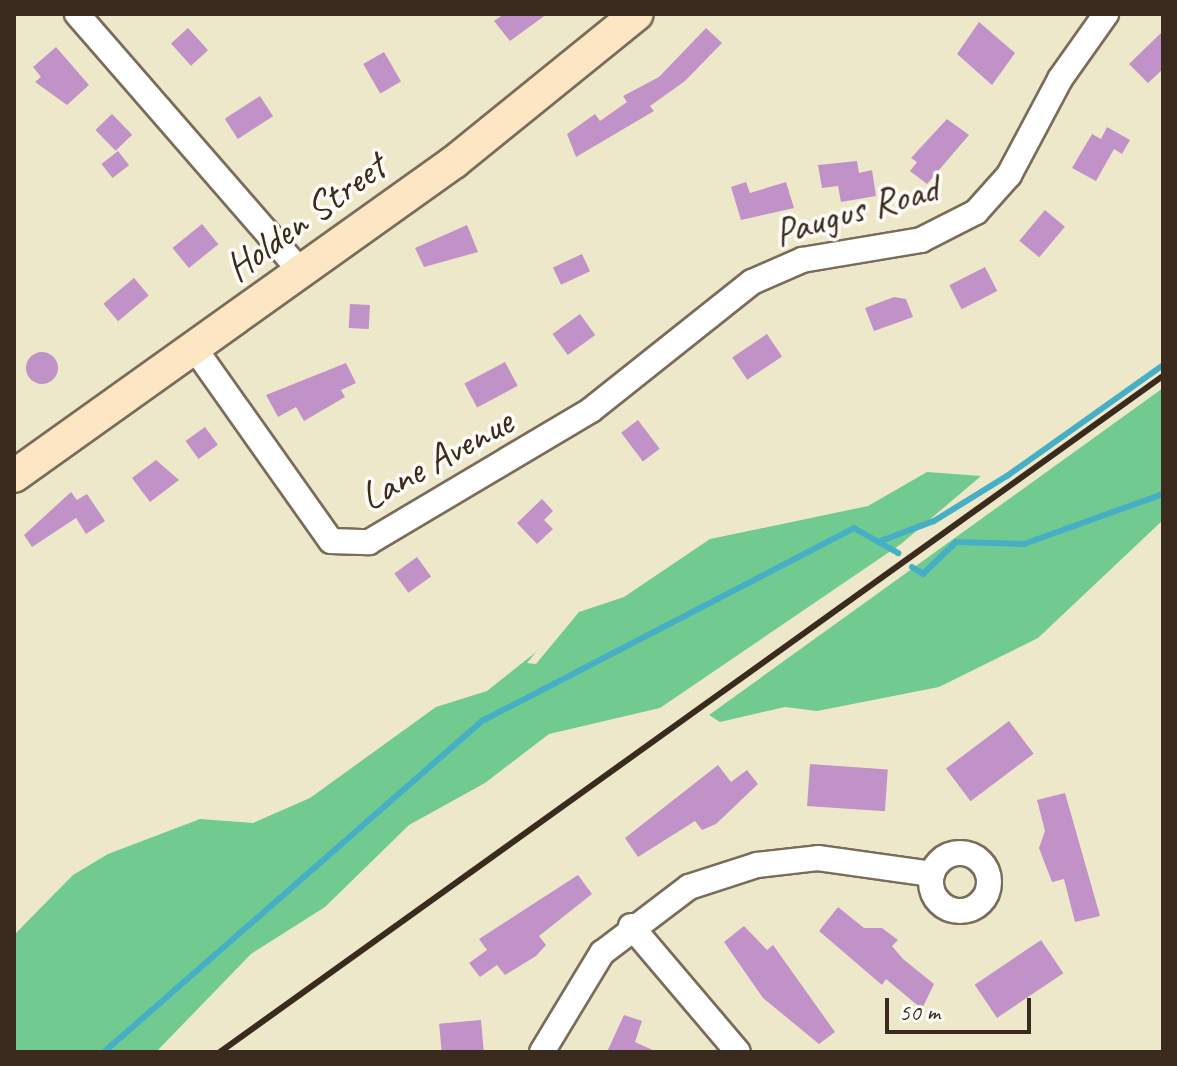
<!DOCTYPE html>
<html>
<head>
<meta charset="utf-8">
<style>
  body { margin:0 }
  #map { position:relative; width:1177px; height:1066px; overflow:hidden; background:#eee8cb; font-family:Caveat,sans-serif }
  div>[style] { position:absolute }
  [style*='--x'] { left:calc(var(--x)*1px); top:calc(var(--y)*1px); width:calc(var(--w)*1px); rotate:calc(var(--a)*1deg) }
  .green>* { inset:0; background:#71ca90 }
  .stream>* { height:6px; margin:-3px; padding:0 3px; transform-origin:3px; border-radius:3px; background:#46afc5 }
  .building>* { inset:0; background:#c092c7; transform-origin:0 0 }
  .round { border-radius:50% }
  .roads { filter:drop-shadow(2px 0 #7a6c5b) drop-shadow(-2px 0 #7a6c5b) drop-shadow(0 2px #7a6c5b) drop-shadow(0 -2px #7a6c5b) }
  .street>* { height:24px; margin:-12px; padding:0 12px; transform-origin:12px; border-radius:12px; background:#fff }
  .street>.ring { margin:-12px; padding:0; box-sizing:content-box; background:none; border:24px solid #fff; border-radius:50% }
  .secondary>* { height:32px; margin:-16px; padding:0 16px; transform-origin:16px; border-radius:16px; background:#fce6c4 }
  .rail>* { height:6px; margin:-3px; padding:0 3px; transform-origin:3px; border-radius:3px; background:#3b2a1e }
  span { translate:-50% -50%; white-space:nowrap; text-align:center; line-height:1.15; -webkit-text-stroke:7px #fdfcf7; paint-order:stroke }
  .street-label { font-size:40px; color:#3b2a1e }
  .frame { position:absolute; inset:0; border:16px solid #3b2a1e; pointer-events:none }
  .scale { position:absolute; left:885px; top:998px; width:146px; height:36px; box-sizing:border-box; border:4px solid #3b2a1e; border-top:0; padding-left:10px; font-size:24px; line-height:28px; white-space:nowrap; color:#3b2a1e; -webkit-text-stroke:6px #fdfcf7; paint-order:stroke }
</style>
</head>
<body>
<div id="map">
  <div class="green">
    <div style="clip-path:polygon(1163px 388px,1163px 520px,1038px 638px,939px 687px,817px 711px,785px 707px,720px 722px,709px 715px)"></div>
    <div style="clip-path:polygon(927px 472px,981px 476px,901px 544px,660px 708px,549px 734px,485px 783px,409px 825px,325px 907px,251px 954px,156px 1052px,14px 1052px,14px 935px,73px 875px,108px 854px,200px 819px,253px 823px,310px 798px,436px 707px,487px 691px,536px 652px,527px 663px,536px 664px,579px 612px,624px 597px,710px 539px,868px 506px)"></div>
  </div>
  <div class="stream">
    <div style="--x:878;--y:542;--w:60;--a:-20.6"></div>
    <div style="--x:934;--y:521;--w:86;--a:-31.7"></div>
    <div style="--x:1007;--y:476;--w:191;--a:-35.4"></div>
    <div style="--x:912;--y:567;--w:13;--a:32"></div>
    <div style="--x:923;--y:574;--w:46;--a:-44.1"></div>
    <div style="--x:956;--y:542;--w:68;--a:1.7"></div>
    <div style="--x:1024;--y:544;--w:148;--a:-19.8"></div>
    <div style="--x:104;--y:1052;--w:502;--a:-41.21"></div>
    <div style="--x:482;--y:721;--w:419;--a:-27.4"></div>
    <div style="--x:854;--y:528;--w:51;--a:29.6"></div>
  </div>
  <div class="building">
    <div style="clip-path:polygon(504px 14px,547px 14px,510px 41px,494px 21px)"></div>
    <div style="clip-path:polygon(979px 22px,1015px 53px,992px 85px,957px 54px)"></div>
    <div style="left:188px;top:28px;width:30px;height:23px;rotate:48deg"></div>
    <div style="clip-path:polygon(706px 28px,722px 43px,685px 81px,650px 106px,654px 111px,576px 157px,567px 134px,595px 114px,600px 121px,627px 102px,623px 96px,659px 77px)"></div>
    <div style="clip-path:polygon(1163px 31px,1163px 69px,1148px 83px,1129px 64px)"></div>
    <div style="clip-path:polygon(56px 47px,89px 85px,67px 105px,35px 82px,41px 77px,33px 67px)"></div>
    <div style="left:384px;top:52px;width:34px;height:24px;rotate:60deg"></div>
    <div style="left:260px;top:96px;width:24px;height:42px;rotate:57deg"></div>
    <div style="left:112px;top:114px;width:29px;height:23px;rotate:46deg"></div>
    <div style="clip-path:polygon(947px 119px,969px 135px,927px 184px,910px 171px,917px 162px,911px 158px)"></div>
    <div style="clip-path:polygon(1107px 127px,1130px 140px,1122px 154px,1114px 149px,1096px 181px,1072px 168px,1092px 134px,1101px 139px)"></div>
    <div style="left:118px;top:151px;width:18px;height:21px;rotate:52deg"></div>
    <div style="clip-path:polygon(857px 161px,859px 173px,872px 170px,876px 196px,841px 202px,838px 186px,822px 188px,818px 165px)"></div>
    <div style="clip-path:polygon(746px 182px,750px 193px,786px 182px,794px 208px,741px 220px,731px 187px)"></div>
    <div style="left:1045px;top:210px;width:26px;height:40px;rotate:40deg"></div>
    <div style="left:202px;top:224px;width:26px;height:38px;rotate:51deg"></div>
    <div style="clip-path:polygon(467px 225px,478px 252px,424px 267px,415px 248px)"></div>
    <div style="left:582px;top:254px;width:19px;height:32px;rotate:65deg"></div>
    <div style="left:985px;top:267px;width:27px;height:40px;rotate:63deg"></div>
    <div style="left:134px;top:278px;width:23px;height:40px;rotate:50deg"></div>
    <div style="clip-path:polygon(894px 297px,906px 299px,913px 317px,874px 331px,865px 308px)"></div>
    <div style="left:350px;top:304px;width:20px;height:24px;rotate:3deg"></div>
    <div style="left:580px;top:314px;width:26px;height:34px;rotate:54deg"></div>
    <div style="left:767px;top:334px;width:27px;height:42px;rotate:56deg"></div>
    <div class="round" style="left:26px;top:352px;width:32px;height:32px"></div>
    <div style="left:505px;top:362px;width:27px;height:46px;rotate:62deg"></div>
    <div style="clip-path:polygon(346px 363px,356px 383px,341px 390px,345px 397px,304px 421px,296px 407px,278px 417px,266px 395px)"></div>
    <div style="left:638px;top:420px;width:36px;height:21px;rotate:53deg"></div>
    <div style="left:205px;top:427px;width:22px;height:24px;rotate:54deg"></div>
    <div style="clip-path:polygon(156px 460px,179px 480px,150px 502px,132px 478px)"></div>
    <div style="clip-path:polygon(71px 492px,77px 500px,87px 494px,105px 521px,86px 534px,76px 518px,32px 547px,24px 535px)"></div>
    <div style="clip-path:polygon(542px 499px,553px 511px,544px 520px,553px 529px,537px 544px,517px 523px)"></div>
    <div style="left:417px;top:557px;width:24px;height:28px;rotate:54deg"></div>
    <div style="left:1009px;top:721px;width:41px;height:79px;rotate:53deg"></div>
    <div style="left:810px;top:764px;width:78px;height:42px;rotate:4deg"></div>
    <div style="clip-path:polygon(718px 765px,731px 782px,747px 770px,758px 784px,716px 824px,702px 830px,695px 821px,638px 857px,625px 838px)"></div>
    <div style="clip-path:polygon(1065px 793px,1100px 916px,1075px 922px,1064px 879px,1052px 882px,1039px 848px,1045px 831px,1037px 800px)"></div>
    <div style="clip-path:polygon(578px 875px,592px 894px,539px 936px,546px 945px,536px 956px,505px 975px,497px 965px,480px 977px,469px 963px,487px 950px,479px 939px)"></div>
    <div style="clip-path:polygon(838px 907px,864px 928px,882px 928px,898px 940px,892px 946px,903px 959px,934px 984px,922px 1009px,886px 979px,882px 985px,819px 931px)"></div>
    <div style="clip-path:polygon(744px 926px,767px 950px,773px 945px,835px 1032px,819px 1044px,763px 998px,724px 942px)"></div>
    <div style="left:1041px;top:940px;width:40px;height:80px;rotate:56deg"></div>
    <div style="clip-path:polygon(624px 1015px,642px 1021px,635px 1042px,657px 1052px,607px 1052px)"></div>
    <div style="left:481px;top:1020px;width:32px;height:42px;rotate:85deg"></div>
  </div>
  <div class="roads">
    <div class="street">
      <div style="--x:77;--y:14;--w:342;--a:49"></div>
      <div style="--x:195;--y:349;--w:235;--a:54.7"></div>
      <div style="--x:331;--y:541;--w:38;--a:2"></div>
      <div style="--x:369;--y:542;--w:258;--a:-30.7"></div>
      <div style="--x:591;--y:410;--w:206;--a:-38.5"></div>
      <div style="--x:752;--y:282;--w:55;--a:-23.7"></div>
      <div style="--x:802;--y:260;--w:121;--a:-9.5"></div>
      <div style="--x:921;--y:240;--w:62;--a:-27"></div>
      <div style="--x:976;--y:212;--w:50;--a:-48.3"></div>
      <div style="--x:1009;--y:175;--w:109;--a:-62"></div>
      <div style="--x:1060;--y:79;--w:80;--a:-54.7"></div>
      <div class="ring" style="left:931px;top:853px;width:34px;height:34px"></div>
      <div style="--x:631;--y:926;--w:165;--a:49.7"></div>
      <div style="--x:542;--y:1052;--w:116;--a:-58.8"></div>
      <div style="--x:602;--y:953;--w:109;--a:-37.2"></div>
      <div style="--x:689;--y:887;--w:71;--a:-17.9"></div>
      <div style="--x:757;--y:865;--w:61;--a:-6.5"></div>
      <div style="--x:818;--y:858;--w:115;--a:8"></div>
    </div>
    <div class="secondary">
      <div style="--x:14;--y:476;--w:541;--a:-35.51"></div>
      <div style="--x:454;--y:162;--w:235;--a:-39"></div>
    </div>
  </div>
  <div class="rail">
    <div style="--x:220;--y:1052;--w:1160;--a:-35.64"></div>
  </div>
  <div class="street-label">
    <span style="left:856px;top:210px;rotate:-16deg">Paugus Road</span>
    <span style="left:305px;top:217px;rotate:-36deg">Holden Street</span>
    <span style="left:436px;top:459px;rotate:-29deg">Lane Avenue</span>
  </div>
  <div class="frame"></div>
  <div class="scale">50 m</div>
</div>
</body>
</html>
